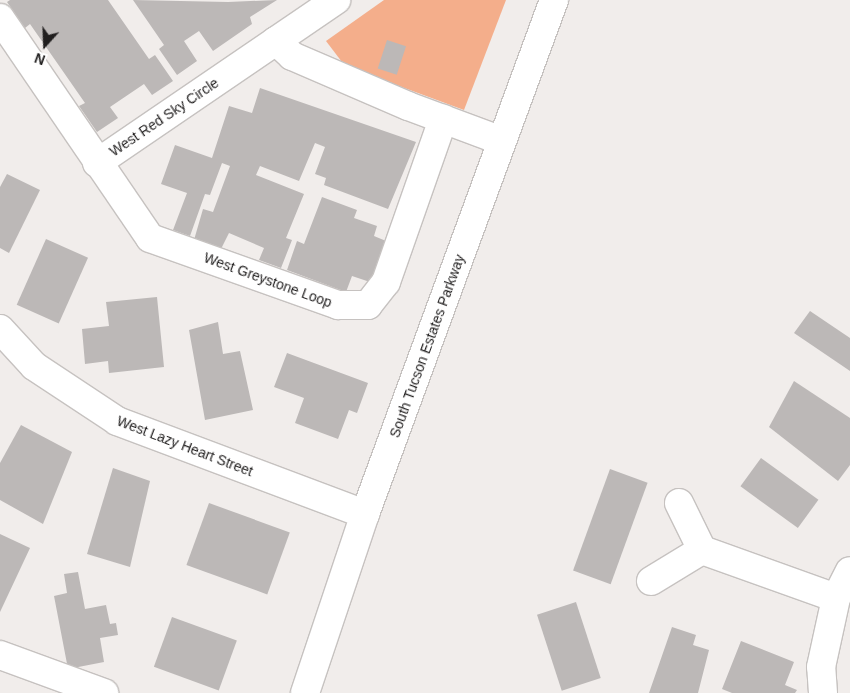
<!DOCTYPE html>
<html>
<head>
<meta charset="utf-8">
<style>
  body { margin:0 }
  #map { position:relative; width:850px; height:693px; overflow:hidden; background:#f1edeb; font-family:Helvetica,sans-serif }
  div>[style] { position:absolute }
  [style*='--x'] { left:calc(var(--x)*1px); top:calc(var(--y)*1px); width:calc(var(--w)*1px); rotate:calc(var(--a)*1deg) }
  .green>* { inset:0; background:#f4ae8b }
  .building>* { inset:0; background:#bcb8b7; transform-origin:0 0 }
  .roads { filter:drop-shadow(1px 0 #c6c2c0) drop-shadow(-1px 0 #c6c2c0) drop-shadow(0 1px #c6c2c0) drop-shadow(0 -1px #c6c2c0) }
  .minor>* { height:28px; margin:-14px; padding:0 14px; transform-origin:14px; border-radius:14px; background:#fff }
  span { translate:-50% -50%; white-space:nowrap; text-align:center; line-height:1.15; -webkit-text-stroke:4.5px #fff; paint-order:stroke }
  .street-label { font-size:14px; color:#201e1e }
  .north { position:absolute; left:20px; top:20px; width:50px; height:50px; -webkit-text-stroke:4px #fff; paint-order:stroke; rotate:200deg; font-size:14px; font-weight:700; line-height:20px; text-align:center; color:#201e1e }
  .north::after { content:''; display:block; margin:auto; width:18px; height:22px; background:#201e1e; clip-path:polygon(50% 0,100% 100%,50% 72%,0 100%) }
</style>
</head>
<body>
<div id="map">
  <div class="green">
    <div style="clip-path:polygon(384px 0,506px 0,464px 110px,345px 66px,326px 41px)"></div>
  </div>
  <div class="building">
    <div style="clip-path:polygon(10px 0,108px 0,149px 59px,155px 55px,173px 81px,152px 95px,144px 84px,110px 107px,118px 118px,97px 132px,79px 106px,85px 103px,30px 24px,25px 28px,7px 2px)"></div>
    <div style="clip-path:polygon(133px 0,228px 2px,277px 0,250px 17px,252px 24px,213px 51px,199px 31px,184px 41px,197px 61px,177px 75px,159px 49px,164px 45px)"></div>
    <div style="left:387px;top:40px;width:20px;height:30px;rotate:18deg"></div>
    <div style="clip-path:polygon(260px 88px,416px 142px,388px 209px,324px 185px,326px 178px,315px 174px,325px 147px,315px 143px,299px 181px,260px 166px,256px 175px,304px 194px,286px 238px,292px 240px,281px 268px,259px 260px,264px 248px,229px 233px,220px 251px,194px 240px,203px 209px,213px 212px,230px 166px,222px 163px,210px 195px,205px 194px,190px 236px,173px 230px,187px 193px,161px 184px,175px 145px,212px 158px,229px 106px,252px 113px)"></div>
    <div style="clip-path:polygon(7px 174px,40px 190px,9px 253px,0 248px,0 187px)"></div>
    <div style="clip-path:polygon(322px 197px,357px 210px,354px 218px,377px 226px,374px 236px,386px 241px,370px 282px,352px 276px,346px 292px,287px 270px,297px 241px,304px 244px)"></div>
    <div style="left:46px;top:239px;width:46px;height:72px;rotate:24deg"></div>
    <div style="clip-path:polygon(157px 297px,164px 367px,109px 373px,108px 361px,85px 364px,82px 329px,109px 326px,106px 302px)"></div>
    <div style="clip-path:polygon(810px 311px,850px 338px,850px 371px,794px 333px)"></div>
    <div style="clip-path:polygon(218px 322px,223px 354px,240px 351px,253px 410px,205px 420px,189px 330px)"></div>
    <div style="clip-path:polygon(287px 353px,368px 383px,357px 413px,349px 410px,338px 439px,295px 423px,304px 398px,274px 387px)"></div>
    <div style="clip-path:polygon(794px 381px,850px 418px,850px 465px,838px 481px,769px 427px)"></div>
    <div style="clip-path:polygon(21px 425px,72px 452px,43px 524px,0 500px,0 463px)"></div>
    <div style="left:761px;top:458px;width:71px;height:35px;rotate:36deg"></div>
    <div style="clip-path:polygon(113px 468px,150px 481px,130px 567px,87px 554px)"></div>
    <div style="left:610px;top:469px;width:40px;height:108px;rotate:20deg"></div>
    <div style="left:209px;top:503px;width:86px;height:66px;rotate:20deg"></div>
    <div style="clip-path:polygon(0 534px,30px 548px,0 612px)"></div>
    <div style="clip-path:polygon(78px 572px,85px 609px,106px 605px,110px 624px,116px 623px,118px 635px,100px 638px,104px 662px,68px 669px,54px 596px,67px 593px,64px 574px)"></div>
    <div style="left:576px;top:602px;width:80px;height:41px;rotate:72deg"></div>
    <div style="left:172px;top:617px;width:69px;height:53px;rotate:20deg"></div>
    <div style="clip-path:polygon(672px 627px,696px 635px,693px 645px,709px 650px,698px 693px,649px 693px)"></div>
    <div style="clip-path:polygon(741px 641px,794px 662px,785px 685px,797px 690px,795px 693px,732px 693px,722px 689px)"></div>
  </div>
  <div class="roads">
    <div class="minor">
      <div style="--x:0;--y:18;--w:266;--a:55.7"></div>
      <div style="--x:150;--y:238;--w:200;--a:19.6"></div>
      <div style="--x:338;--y:305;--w:30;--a:0"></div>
      <div style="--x:368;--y:305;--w:29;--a:-52"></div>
      <div style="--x:386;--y:282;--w:173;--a:-70.7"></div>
      <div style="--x:276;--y:41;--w:73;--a:-34.3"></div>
      <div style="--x:97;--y:163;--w:217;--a:-34.3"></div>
      <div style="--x:276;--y:41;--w:22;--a:43"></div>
      <div style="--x:292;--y:56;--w:126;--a:23.3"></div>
      <div style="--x:408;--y:106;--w:100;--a:20.4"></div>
      <div style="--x:0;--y:329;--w:50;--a:47.4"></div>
      <div style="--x:34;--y:366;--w:100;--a:33.5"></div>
      <div style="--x:117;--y:421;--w:265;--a:20.6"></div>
      <div style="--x:679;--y:503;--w:52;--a:63.9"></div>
      <div style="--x:702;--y:550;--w:142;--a:19.7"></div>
      <div style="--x:651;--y:581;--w:60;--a:-31.3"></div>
      <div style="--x:0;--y:655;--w:111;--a:20.1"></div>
      <div style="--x:305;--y:693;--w:189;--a:-71.5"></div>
      <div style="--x:365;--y:514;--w:548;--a:-69.81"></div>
      <div style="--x:823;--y:693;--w:26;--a:-94"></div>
      <div style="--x:821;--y:667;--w:71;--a:-77.7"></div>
      <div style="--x:836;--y:598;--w:30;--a:-63"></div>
    </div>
  </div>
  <div class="street-label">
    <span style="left:164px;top:117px;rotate:-34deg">West Red Sky Circle</span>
    <span style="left:268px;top:280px;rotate:20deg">West Greystone Loop</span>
    <span style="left:427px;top:346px;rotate:-70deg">South Tucson Estates Parkway</span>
    <span style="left:185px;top:446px;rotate:21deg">West Lazy Heart Street</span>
  </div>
  <div class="north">N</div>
</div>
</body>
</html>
